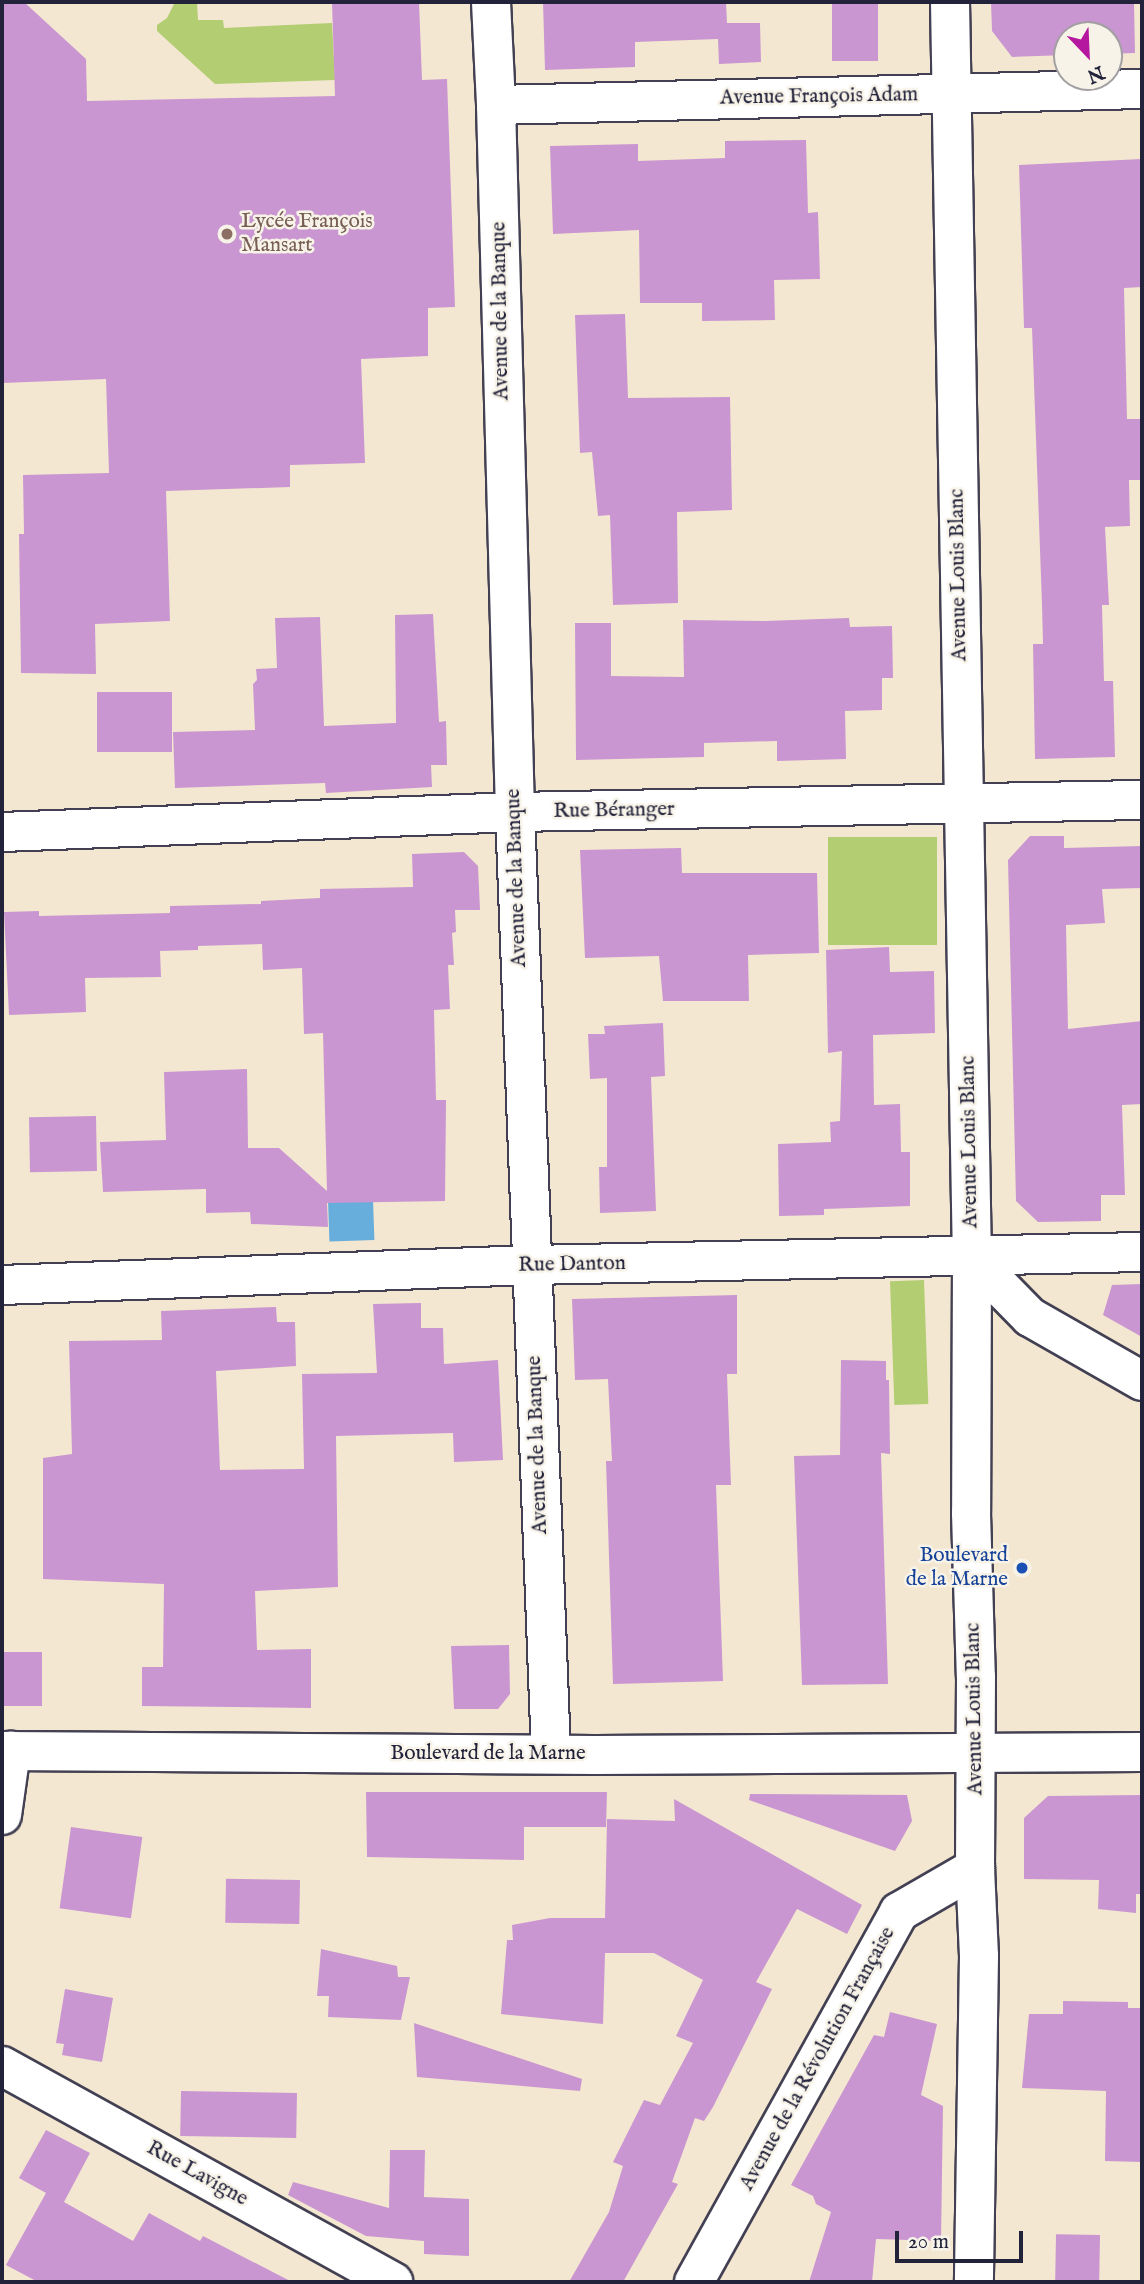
<!DOCTYPE html>
<html>
<head>
<meta charset="utf-8">
<style>
  body { margin:0 }
  #map { position:relative; width:1144px; height:2284px; overflow:hidden; background:#f4e7d1; font-family:"IM FELL English",serif }
  div>[style] { position:absolute }
  [style*='--x'] { left:calc(var(--x)*1px); top:calc(var(--y)*1px); width:calc(var(--w)*1px); rotate:calc(var(--a)*1deg) }
  .green>* { inset:0; background:#b2cd72; transform-origin:0 0 }
  .water>* { inset:0; background:#67aedd; transform-origin:0 0 }
  .building>* { inset:0; background:#c996d1; transform-origin:0 0 }
  .roads { filter:drop-shadow(2px 0 #424052) drop-shadow(-2px 0 #424052) drop-shadow(0 2px #424052) drop-shadow(0 -2px #424052) }
  .minor>* { height:38px; margin:-19px; padding:0 19px; transform-origin:19px; border-radius:19px; background:#fff }
  .tertiary>* { height:38px; margin:-19px; padding:0 19px; transform-origin:19px; border-radius:19px; background:#fff }
  .secondary>* { height:38px; margin:-19px; padding:0 19px; transform-origin:19px; border-radius:19px; background:#fff }
  .dots>* { width:19px; height:19px; translate:-50% -50%; box-sizing:border-box; border:4px solid #f7f3e8; border-radius:50% }
  span { translate:-50% -50%; white-space:nowrap; text-align:center; line-height:1.15; -webkit-text-stroke:5px #f7f3e8; paint-order:stroke }
  .street-label { font-size:21px; color:#22223b }
  .education-label { font-size:21px; color:#785e54 }
  .left { translate:0 -50%; text-align:left }
  .transit-label { font-size:21px; color:#164399 }
  .right { translate:-100% -50%; text-align:right }
  .frame { position:absolute; inset:0; border:4px solid #22223b; pointer-events:none }
  .north { position:absolute; left:1053px; top:21px; width:70px; height:70px; box-sizing:border-box; background:#f7f3e8; border:2px solid #a29fa3; border-radius:50%; rotate:157deg; font-size:19px; font-weight:700; line-height:28px; text-align:center; color:#22223b }
  .north::after { content:''; display:block; margin:auto; width:24px; height:32px; background:#b5179e; clip-path:polygon(50% 0,100% 100%,50% 72%,0 100%) }
  .scale { position:absolute; left:895px; top:2231px; width:128px; height:32px; box-sizing:border-box; border:4px solid #22223b; border-top:0; padding-left:9px; font-size:21px; line-height:24px; white-space:nowrap; color:#22223b; -webkit-text-stroke:5px #f7f3e8; paint-order:stroke }
</style>
</head>
<body>
<div id="map">
  <div class="green">
    <div style="clip-path:polygon(175px 2px,197px 2px,198px 20px,223px 20px,224px 28px,332px 23px,335px 80px,215px 84px,157px 31px,157px 25px,167px 18px)"></div>
    <div style="left:937px;top:837px;width:108px;height:109px;rotate:90deg"></div>
    <div style="left:924px;top:1280px;width:124px;height:34px;rotate:88deg"></div>
  </div>
  <div class="water">
    <div style="left:372px;top:1171px;width:69px;height:45px;rotate:88deg"></div>
  </div>
  <div class="building">
    <div style="clip-path:polygon(2px 2px,24px 2px,86px 59px,87px 101px,335px 96px,332px 2px,419px 2px,422px 80px,447px 79px,455px 307px,428px 308px,428px 356px,361px 359px,365px 463px,290px 465px,290px 487px,166px 491px,170px 621px,95px 624px,96px 674px,21px 673px,19px 534px,24px 534px,23px 475px,109px 473px,106px 379px,2px 383px)"></div>
    <div style="clip-path:polygon(543px 2px,726px 2px,727px 23px,760px 23px,761px 62px,719px 64px,718px 39px,635px 42px,635px 67px,545px 70px)"></div>
    <div style="left:832px;top:2px;width:46px;height:59px"></div>
    <div style="clip-path:polygon(991px 2px,1134px 2px,1135px 53px,1109px 54px,1109px 35px,1067px 35px,1067px 55px,1012px 57px,992px 31px)"></div>
    <div style="clip-path:polygon(806px 140px,808px 213px,818px 212px,820px 279px,774px 280px,775px 320px,702px 321px,702px 303px,640px 303px,639px 230px,553px 234px,550px 146px,638px 144px,638px 161px,725px 158px,725px 141px)"></div>
    <div style="clip-path:polygon(1142px 159px,1142px 287px,1124px 288px,1127px 419px,1142px 419px,1142px 480px,1129px 480px,1130px 526px,1105px 527px,1109px 605px,1102px 605px,1104px 681px,1113px 681px,1115px 757px,1035px 759px,1033px 644px,1043px 644px,1042px 605px,1032px 328px,1024px 328px,1019px 165px)"></div>
    <div style="clip-path:polygon(625px 314px,628px 398px,730px 397px,732px 510px,677px 512px,678px 603px,613px 605px,610px 515px,598px 516px,592px 452px,580px 453px,575px 315px)"></div>
    <div style="clip-path:polygon(433px 614px,439px 722px,446px 721px,447px 765px,431px 765px,432px 787px,326px 793px,325px 783px,175px 788px,173px 732px,255px 730px,253px 684px,257px 680px,256px 669px,277px 668px,275px 618px,320px 617px,324px 726px,396px 723px,395px 615px)"></div>
    <div style="clip-path:polygon(849px 618px,850px 627px,892px 626px,893px 678px,882px 678px,882px 710px,845px 711px,846px 759px,777px 761px,777px 741px,704px 743px,704px 757px,576px 760px,575px 623px,611px 623px,611px 676px,684px 677px,683px 620px,765px 621px)"></div>
    <div style="left:172px;top:692px;width:60px;height:75px;rotate:90deg"></div>
    <div style="clip-path:polygon(1030px 836px,1064px 836px,1064px 848px,1142px 846px,1142px 888px,1102px 889px,1105px 923px,1066px 925px,1068px 1029px,1142px 1021px,1142px 1104px,1122px 1105px,1125px 1195px,1101px 1195px,1101px 1221px,1038px 1222px,1016px 1201px,1008px 860px)"></div>
    <div style="clip-path:polygon(681px 848px,682px 873px,817px 873px,819px 953px,748px 955px,749px 1001px,663px 1001px,659px 956px,585px 958px,580px 850px)"></div>
    <div style="clip-path:polygon(464px 852px,478px 866px,480px 910px,455px 910px,456px 932px,452px 933px,454px 965px,448px 965px,450px 1009px,434px 1010px,436px 1100px,446px 1100px,445px 1201px,327px 1203px,328px 1227px,251px 1224px,250px 1212px,206px 1213px,206px 1189px,103px 1192px,100px 1142px,166px 1140px,164px 1072px,247px 1069px,248px 1148px,279px 1148px,327px 1191px,323px 1033px,304px 1034px,302px 968px,263px 970px,262px 944px,198px 946px,198px 950px,160px 951px,161px 977px,85px 978px,86px 1012px,9px 1015px,4px 912px,39px 911px,39px 916px,170px 913px,170px 906px,261px 904px,261px 901px,320px 898px,320px 889px,413px 887px,412px 854px)"></div>
    <div style="clip-path:polygon(889px 947px,890px 972px,934px 971px,935px 1033px,873px 1035px,874px 1105px,900px 1104px,901px 1152px,910px 1152px,910px 1206px,824px 1209px,824px 1215px,779px 1216px,778px 1144px,831px 1142px,830px 1122px,840px 1121px,842px 1051px,828px 1053px,826px 950px)"></div>
    <div style="clip-path:polygon(663px 1023px,665px 1076px,651px 1077px,656px 1211px,600px 1213px,599px 1167px,607px 1167px,607px 1078px,590px 1079px,588px 1034px,605px 1034px,604px 1026px)"></div>
    <div style="left:96px;top:1116px;width:55px;height:67px;rotate:89deg"></div>
    <div style="clip-path:polygon(1142px 1284px,1142px 1337px,1103px 1315px,1112px 1285px)"></div>
    <div style="clip-path:polygon(737px 1295px,737px 1374px,727px 1374px,731px 1485px,716px 1485px,723px 1681px,613px 1684px,606px 1461px,612px 1461px,608px 1379px,575px 1380px,572px 1299px)"></div>
    <div style="clip-path:polygon(421px 1303px,421px 1328px,443px 1328px,444px 1364px,498px 1360px,503px 1460px,454px 1462px,453px 1433px,336px 1436px,338px 1587px,255px 1591px,257px 1650px,311px 1649px,311px 1708px,142px 1706px,142px 1667px,163px 1667px,164px 1584px,43px 1579px,43px 1458px,72px 1454px,69px 1341px,162px 1340px,161px 1311px,276px 1307px,277px 1322px,295px 1322px,296px 1366px,216px 1371px,220px 1470px,304px 1469px,302px 1374px,377px 1373px,373px 1304px)"></div>
    <div style="clip-path:polygon(841px 1360px,886px 1361px,886px 1380px,889px 1380px,890px 1454px,881px 1453px,888px 1684px,802px 1685px,794px 1456px,840px 1455px)"></div>
    <div style="clip-path:polygon(509px 1645px,510px 1694px,498px 1709px,454px 1709px,451px 1646px)"></div>
    <div style="left:2px;top:1652px;width:40px;height:54px"></div>
    <div style="clip-path:polygon(366px 1792px,607px 1792px,606px 1827px,524px 1827px,524px 1860px,367px 1857px)"></div>
    <div style="clip-path:polygon(750px 1794px,907px 1795px,912px 1821px,895px 1851px,749px 1800px)"></div>
    <div style="clip-path:polygon(1142px 1795px,1142px 1894px,1136px 1894px,1136px 1913px,1098px 1909px,1099px 1880px,1024px 1879px,1024px 1818px,1048px 1796px)"></div>
    <div style="clip-path:polygon(674px 1799px,862px 1905px,847px 1934px,797px 1909px,756px 1982px,772px 1989px,713px 2107px,704px 2121px,695px 2118px,672px 2182px,678px 2184px,623px 2282px,569px 2282px,609px 2212px,623px 2166px,613px 2162px,644px 2100px,660px 2105px,693px 2043px,676px 2036px,703px 1980px,654px 1953px,605px 1953px,603px 2024px,501px 2014px,507px 1940px,513px 1940px,512px 1925px,550px 1918px,605px 1918px,607px 1819px,675px 1821px)"></div>
    <div style="left:71px;top:1827px;width:72px;height:82px;rotate:8deg"></div>
    <div style="left:300px;top:1880px;width:44px;height:74px;rotate:91deg"></div>
    <div style="clip-path:polygon(321px 1949px,397px 1966px,398px 1977px,410px 1977px,401px 2020px,328px 2017px,329px 1996px,317px 1996px)"></div>
    <div style="clip-path:polygon(65px 1989px,113px 1998px,102px 2062px,62px 2055px,64px 2044px,56px 2043px)"></div>
    <div style="clip-path:polygon(1063px 2001px,1128px 2002px,1128px 2008px,1142px 2008px,1142px 2162px,1105px 2161px,1106px 2091px,1022px 2088px,1029px 2014px,1063px 2014px)"></div>
    <div style="clip-path:polygon(890px 2012px,937px 2024px,921px 2095px,943px 2106px,941px 2241px,876px 2239px,872px 2282px,809px 2282px,831px 2212px,816px 2204px,813px 2196px,791px 2185px,874px 2035px,884px 2037px)"></div>
    <div style="clip-path:polygon(414px 2023px,582px 2079px,580px 2091px,417px 2077px)"></div>
    <div style="left:181px;top:2091px;width:116px;height:45px;rotate:1deg"></div>
    <div style="clip-path:polygon(46px 2130px,90px 2153px,64px 2202px,133px 2241px,149px 2213px,200px 2241px,203px 2236px,292px 2282px,38px 2282px,6px 2265px,46px 2193px,19px 2178px)"></div>
    <div style="clip-path:polygon(390px 2150px,425px 2150px,424px 2197px,469px 2199px,469px 2256px,424px 2254px,424px 2241px,366px 2236px,288px 2195px,293px 2182px,389px 2208px)"></div>
    <div style="left:1100px;top:2235px;width:47px;height:44px;rotate:91deg"></div>
  </div>
  <div class="roads">
    <div class="minor">
      <div style="--x:491;--y:2;--w:103;--a:87.2"></div>
      <div style="--x:496;--y:105;--w:707;--a:88.46"></div>
      <div style="--x:515;--y:812;--w:943;--a:87.81"></div>
      <div style="--x:496;--y:105;--w:646;--a:-1.42"></div>
      <div style="--x:2;--y:832;--w:513;--a:-2.23"></div>
      <div style="--x:515;--y:812;--w:627;--a:-1.1"></div>
      <div style="--x:2;--y:1285;--w:529;--a:-2.17"></div>
      <div style="--x:531;--y:1265;--w:611;--a:-1.22"></div>
      <div style="--x:2;--y:1815;--w:65;--a:-82"></div>
      <div style="--x:2;--y:2066;--w:447;--a:28.9"></div>
      <div style="--x:694;--y:2282;--w:423;--a:-61"></div>
      <div style="--x:899;--y:1912;--w:88;--a:-30.1"></div>
    </div>
    <div class="tertiary">
      <div style="--x:972;--y:1258;--w:83;--a:45.5"></div>
      <div style="--x:1030;--y:1317;--w:129;--a:29.7"></div>
      <div style="--x:2;--y:1751;--w:593;--a:0.39"></div>
      <div style="--x:595;--y:1755;--w:547;--a:-0.31"></div>
    </div>
    <div class="secondary">
      <div style="--x:950;--y:2;--w:1256;--a:89"></div>
      <div style="--x:972;--y:1258;--w:255;--a:90.2"></div>
      <div style="--x:971;--y:1513;--w:164;--a:88.3"></div>
      <div style="--x:976;--y:1677;--w:191;--a:90.3"></div>
      <div style="--x:975;--y:1868;--w:88;--a:87.4"></div>
      <div style="--x:979;--y:1956;--w:326;--a:90.9"></div>
    </div>
  </div>
  <div class="dots">
    <div style="left:227px;top:234px;background:#8d6e63"></div>
    <div style="left:1022px;top:1568px;background:#1a4fb4"></div>
  </div>
  <div class="street-label">
    <span style="left:819px;top:97px;rotate:-1deg">Avenue François Adam</span>
    <span style="left:501px;top:311px;rotate:-91deg">Avenue de la Banque</span>
    <span style="left:959px;top:575px;rotate:-91deg">Avenue Louis Blanc</span>
    <span style="left:614px;top:811px;rotate:-1deg">Rue Béranger</span>
    <span style="left:517px;top:878px;rotate:-92deg">Avenue de la Banque</span>
    <span style="left:970px;top:1142px;rotate:-91deg">Avenue Louis Blanc</span>
    <span style="left:572px;top:1265px;rotate:-1deg">Rue Danton</span>
    <span style="left:538px;top:1445px;rotate:-92deg">Avenue de la Banque</span>
    <span style="left:975px;top:1709px;rotate:-91deg">Avenue Louis Blanc</span>
    <span style="left:488px;top:1754px">Boulevard de la Marne</span>
    <span style="left:818px;top:2059px;rotate:-61deg">Avenue de la Révolution Française</span>
    <span style="left:197px;top:2174px;rotate:29deg">Rue Lavigne</span>
  </div>
  <div class="education-label">
    <span class="left" style="left:241px;top:234px">Lycée François<br>Mansart</span>
  </div>
  <div class="transit-label">
    <span class="right" style="left:1008px;top:1568px">Boulevard<br>de la Marne</span>
  </div>
  <div class="frame"></div>
  <div class="north">N</div>
  <div class="scale">20 m</div>
</div>
</body>
</html>
